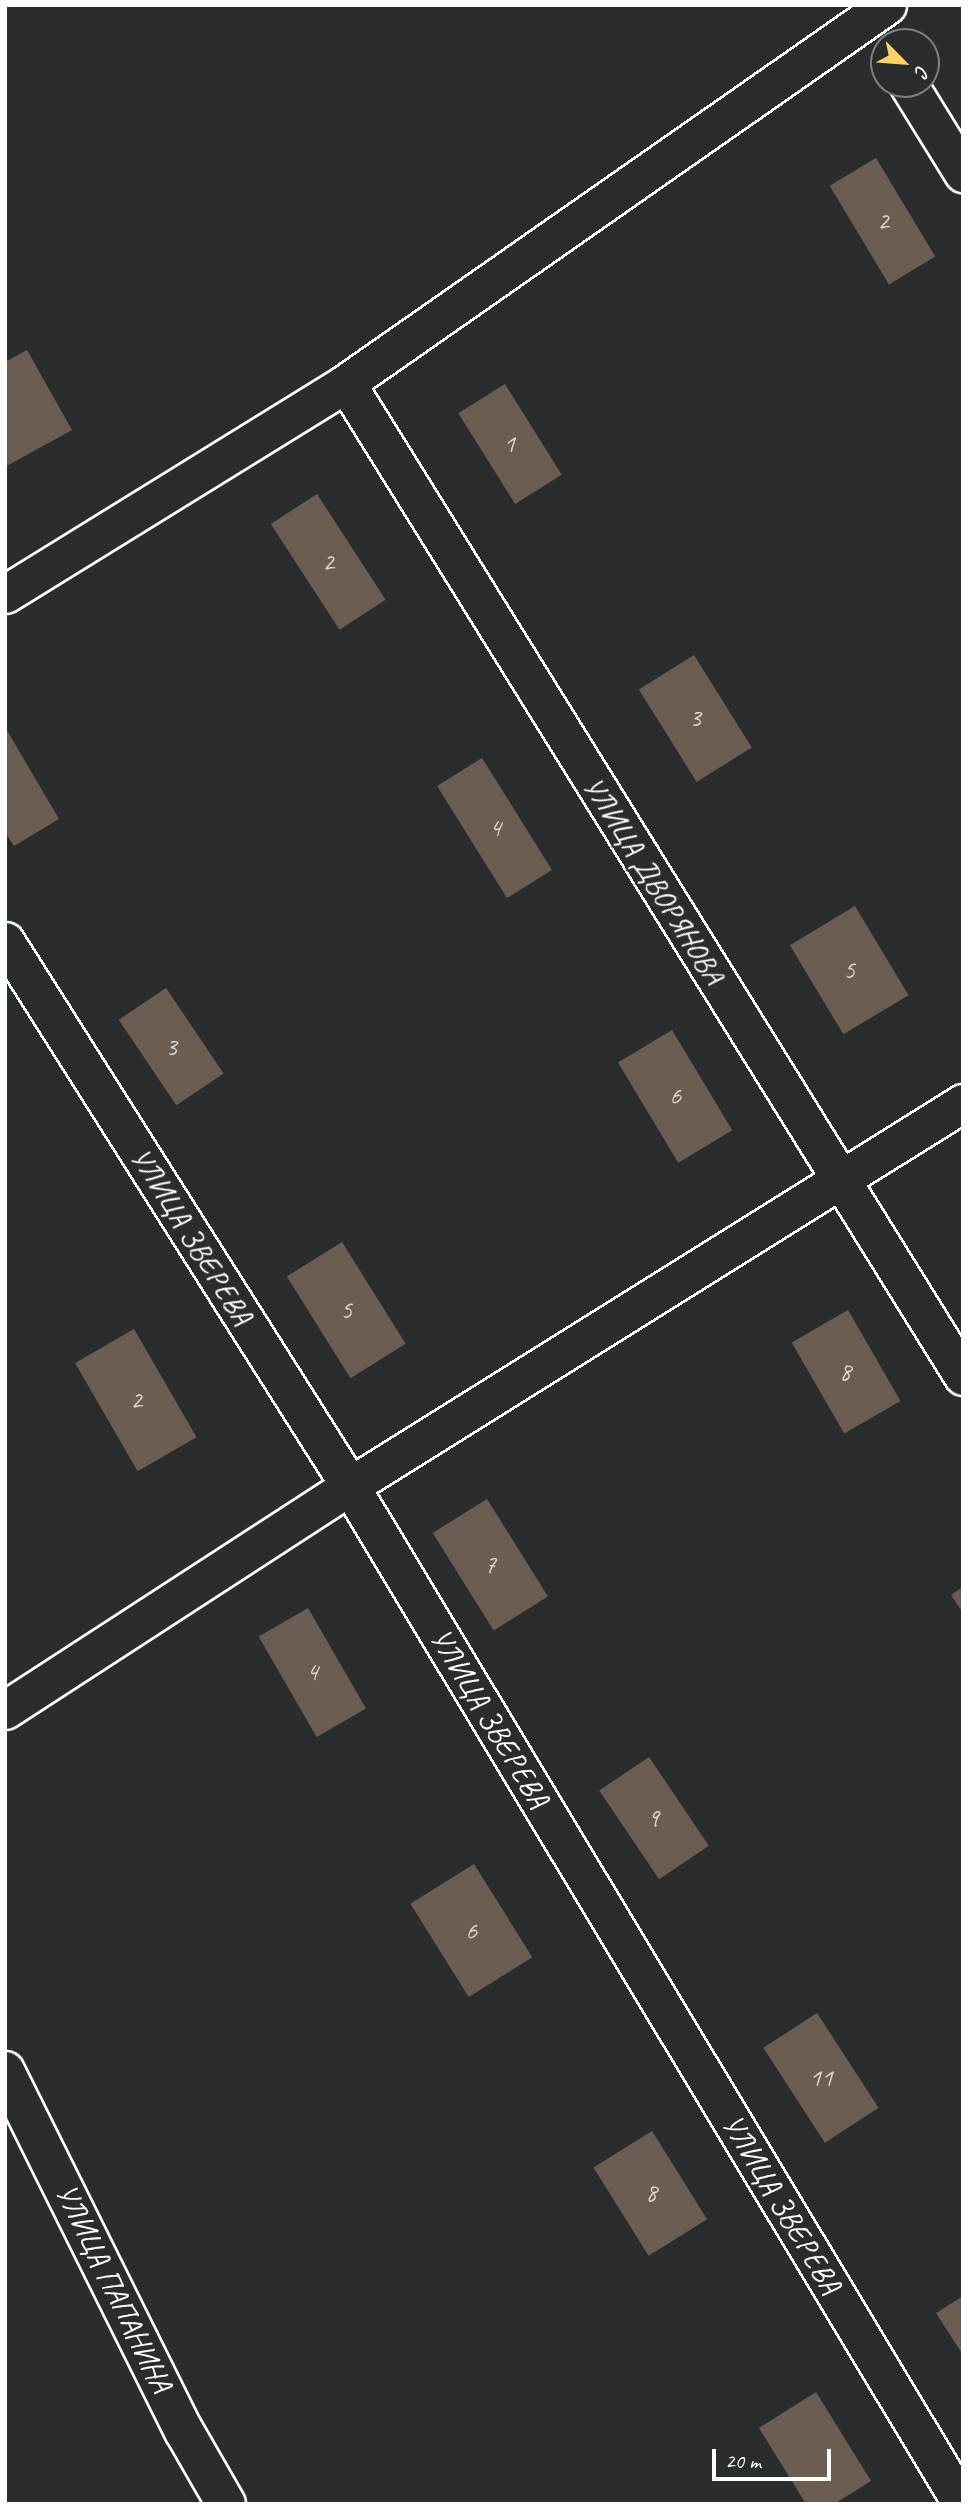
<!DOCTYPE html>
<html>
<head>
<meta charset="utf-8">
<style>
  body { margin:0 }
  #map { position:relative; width:968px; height:2509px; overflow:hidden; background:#2a2d2e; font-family:Caveat,sans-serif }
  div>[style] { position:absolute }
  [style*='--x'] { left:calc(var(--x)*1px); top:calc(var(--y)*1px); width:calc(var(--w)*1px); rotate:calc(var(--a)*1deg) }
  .building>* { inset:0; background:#6c5d53; transform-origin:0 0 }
  .roads { filter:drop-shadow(2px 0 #fff) drop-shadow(-2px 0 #fff) drop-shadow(0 2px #fff) drop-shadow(0 -2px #fff) }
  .minor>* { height:37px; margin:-18.5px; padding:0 18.5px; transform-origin:18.5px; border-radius:18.5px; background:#2a2d2e }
  .tertiary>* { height:38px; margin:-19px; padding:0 19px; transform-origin:19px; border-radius:19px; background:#2a2d2e }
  span { translate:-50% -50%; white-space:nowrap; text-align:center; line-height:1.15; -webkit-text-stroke:5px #2a2d2e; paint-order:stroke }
  .number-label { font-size:26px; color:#dad6d4 }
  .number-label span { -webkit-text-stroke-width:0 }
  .street-label { font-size:30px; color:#fff }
  .frame { position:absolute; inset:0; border:7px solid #fff; pointer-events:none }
  .north { position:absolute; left:870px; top:28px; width:70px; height:70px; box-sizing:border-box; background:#2a2d2e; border:2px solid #7f8182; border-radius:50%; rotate:115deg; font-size:19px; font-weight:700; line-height:28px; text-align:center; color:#fff }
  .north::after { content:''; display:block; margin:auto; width:24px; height:32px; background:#ffd166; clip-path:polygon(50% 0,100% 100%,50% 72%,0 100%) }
  .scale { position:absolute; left:712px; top:2449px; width:119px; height:32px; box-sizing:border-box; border:4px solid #fff; border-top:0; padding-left:9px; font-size:21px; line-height:24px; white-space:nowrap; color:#fff; -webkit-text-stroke:5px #2a2d2e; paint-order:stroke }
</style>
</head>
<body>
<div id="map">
  <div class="building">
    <div style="left:876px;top:158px;width:115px;height:54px;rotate:59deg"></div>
    <div style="clip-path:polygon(27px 350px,72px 430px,5px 467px,5px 362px)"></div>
    <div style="left:505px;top:384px;width:107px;height:55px;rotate:58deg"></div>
    <div style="left:317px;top:494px;width:126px;height:55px;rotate:57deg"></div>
    <div style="left:694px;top:655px;width:109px;height:65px;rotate:58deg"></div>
    <div style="clip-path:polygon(5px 727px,59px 819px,14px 846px,5px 832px)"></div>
    <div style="left:482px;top:758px;width:132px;height:53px;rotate:58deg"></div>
    <div style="left:855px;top:906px;width:104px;height:76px;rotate:59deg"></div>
    <div style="left:166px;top:988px;width:103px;height:57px;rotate:56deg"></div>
    <div style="left:672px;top:1030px;width:117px;height:63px;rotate:59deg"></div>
    <div style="left:342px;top:1242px;width:120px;height:65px;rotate:58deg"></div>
    <div style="left:848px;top:1310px;width:105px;height:65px;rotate:60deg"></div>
    <div style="left:134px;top:1329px;width:125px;height:68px;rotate:60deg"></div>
    <div style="left:487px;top:1499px;width:115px;height:64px;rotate:58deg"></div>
    <div style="clip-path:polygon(963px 1587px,963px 1613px,951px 1595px)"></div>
    <div style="left:308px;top:1608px;width:116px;height:57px;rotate:60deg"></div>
    <div style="left:649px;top:1757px;width:107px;height:60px;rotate:56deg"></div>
    <div style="left:474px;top:1864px;width:110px;height:75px;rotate:58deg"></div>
    <div style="left:817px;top:2013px;width:113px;height:64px;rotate:57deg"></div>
    <div style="left:652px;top:2131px;width:104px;height:69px;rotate:58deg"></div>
    <div style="clip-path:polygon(963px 2296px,963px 2355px,936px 2313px)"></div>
    <div style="clip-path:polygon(816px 2392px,871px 2481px,834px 2504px,806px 2504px,759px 2428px)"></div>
  </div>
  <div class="roads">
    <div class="minor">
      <div style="--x:908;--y:84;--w:105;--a:58.3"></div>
      <div style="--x:346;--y:383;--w:1169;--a:58.15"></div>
      <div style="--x:5;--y:594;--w:401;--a:-31.7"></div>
      <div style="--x:346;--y:383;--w:660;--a:-34.94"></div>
      <div style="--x:5;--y:941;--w:645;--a:57.67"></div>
      <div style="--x:350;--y:1486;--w:1188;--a:58.99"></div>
      <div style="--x:5;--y:1710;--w:411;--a:-33"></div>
      <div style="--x:350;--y:1486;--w:723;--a:-32"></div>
    </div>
    <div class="tertiary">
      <div style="--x:5;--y:2071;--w:402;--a:63.6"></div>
      <div style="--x:184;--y:2431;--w:84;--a:60.1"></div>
    </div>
  </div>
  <div class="number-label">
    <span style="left:883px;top:221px">2</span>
    <span style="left:509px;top:444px">1</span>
    <span style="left:328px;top:562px">2</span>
    <span style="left:695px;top:718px">3</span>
    <span style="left:495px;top:828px">4</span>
    <span style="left:849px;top:970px">5</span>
    <span style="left:171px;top:1047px">3</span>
    <span style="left:675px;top:1096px">6</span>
    <span style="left:346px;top:1310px">5</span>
    <span style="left:845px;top:1372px">8</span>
    <span style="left:136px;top:1400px">2</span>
    <span style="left:490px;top:1565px">7</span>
    <span style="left:312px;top:1672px">4</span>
    <span style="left:653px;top:1818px">9</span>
    <span style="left:471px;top:1931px">6</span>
    <span style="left:821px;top:2078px">11</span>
    <span style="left:651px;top:2193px">8</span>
  </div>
  <div class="street-label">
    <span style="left:654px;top:880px;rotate:58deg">УЛИЦА ДВОРЯНОВА</span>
    <span style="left:192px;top:1236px;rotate:58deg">УЛИЦА ЗВЕРЕВА</span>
    <span style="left:490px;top:1718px;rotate:59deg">УЛИЦА ЗВЕРЕВА</span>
    <span style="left:782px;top:2204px;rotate:59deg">УЛИЦА ЗВЕРЕВА</span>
    <span style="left:114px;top:2288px;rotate:64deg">УЛИЦА ПАПАНИНА</span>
  </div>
  <div class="frame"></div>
  <div class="north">С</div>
  <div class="scale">20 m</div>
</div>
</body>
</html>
